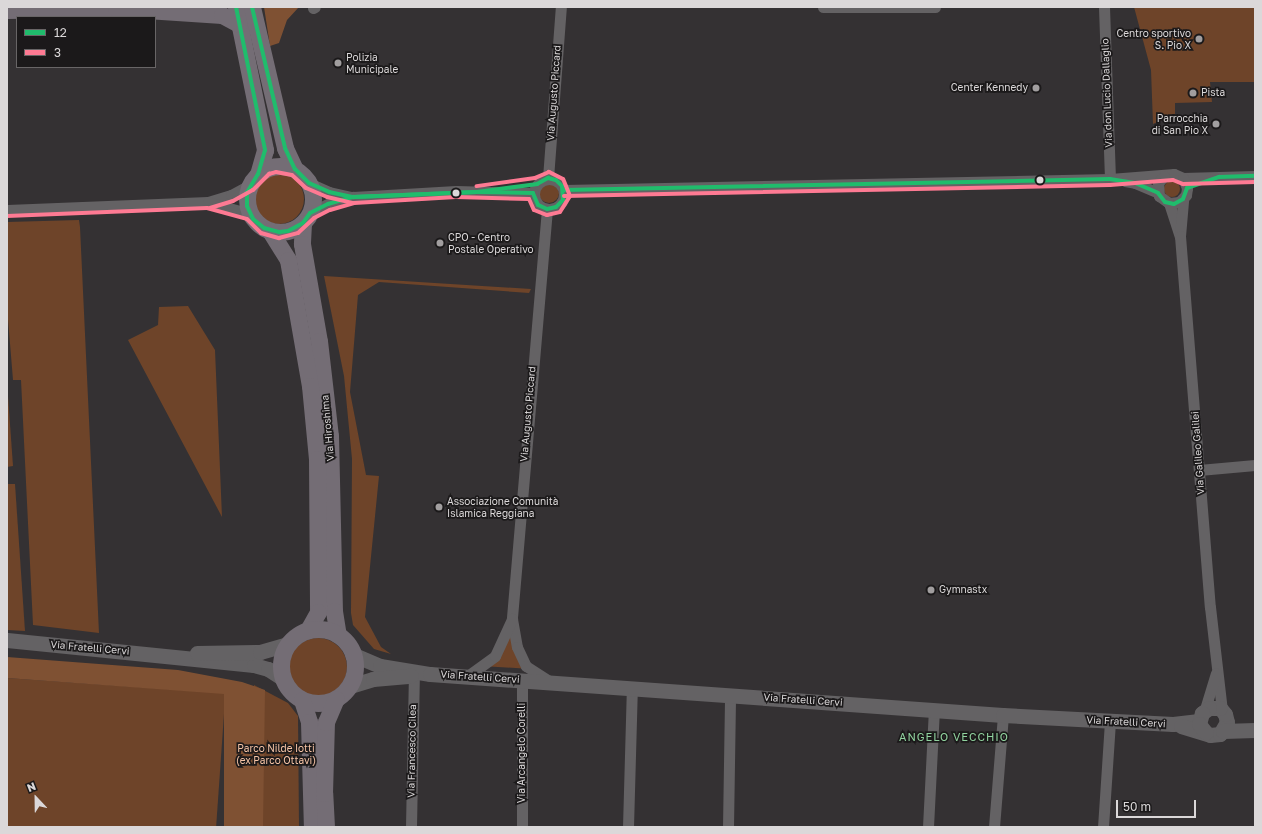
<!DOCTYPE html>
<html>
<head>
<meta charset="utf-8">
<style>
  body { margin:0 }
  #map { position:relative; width:1262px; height:834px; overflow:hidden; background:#343133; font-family:"Golos Text",sans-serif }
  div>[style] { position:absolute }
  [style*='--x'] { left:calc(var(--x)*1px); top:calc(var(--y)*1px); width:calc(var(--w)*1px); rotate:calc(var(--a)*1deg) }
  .green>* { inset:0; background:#6e4429; transform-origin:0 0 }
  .round { border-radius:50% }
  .forest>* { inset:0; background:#7f5133 }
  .minor>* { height:11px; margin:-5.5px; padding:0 5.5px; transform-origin:5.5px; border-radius:5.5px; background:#646264 }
  .minor>.ring { margin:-5.5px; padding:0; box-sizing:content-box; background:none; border:11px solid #646264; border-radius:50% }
  .secondary>* { height:15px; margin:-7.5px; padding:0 7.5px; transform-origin:7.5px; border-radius:7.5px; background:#646264 }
  .primary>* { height:17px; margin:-8.5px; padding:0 8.5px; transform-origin:8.5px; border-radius:8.5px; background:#746d75 }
  .primary>.ring { margin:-8.5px; padding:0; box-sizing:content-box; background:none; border:17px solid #746d75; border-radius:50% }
  .bus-1>* { height:4px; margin:-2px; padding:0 2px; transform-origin:2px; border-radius:2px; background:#20bc6c }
  .bus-2>* { height:4px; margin:-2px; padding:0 2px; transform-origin:2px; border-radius:2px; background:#fe7a93 }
  .dots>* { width:11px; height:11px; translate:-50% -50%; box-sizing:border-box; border:2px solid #1b191a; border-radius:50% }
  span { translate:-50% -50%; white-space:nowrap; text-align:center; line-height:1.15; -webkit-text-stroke:3.5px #1b191a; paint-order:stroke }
  .poi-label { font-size:10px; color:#dbd8d9 }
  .right { translate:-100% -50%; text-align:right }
  .left { translate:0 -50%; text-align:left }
  .street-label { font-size:10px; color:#dbd8d9 }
  .park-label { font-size:10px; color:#f6c4a6 }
  .neighbourhood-label { font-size:11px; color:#91d39f; letter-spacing:1px }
  .frame { position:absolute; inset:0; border:8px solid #dbd8d9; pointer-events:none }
  .legend { position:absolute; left:16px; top:16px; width:140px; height:52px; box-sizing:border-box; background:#1b191a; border:1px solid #686566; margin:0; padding:5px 7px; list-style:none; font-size:12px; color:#dbd8d9 }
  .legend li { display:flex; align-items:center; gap:8px; height:20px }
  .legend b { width:20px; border:1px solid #686566 }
  .north { position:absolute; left:16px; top:778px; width:40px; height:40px; -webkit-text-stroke:3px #1b191a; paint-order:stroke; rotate:338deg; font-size:11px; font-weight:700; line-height:16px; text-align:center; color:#dbd8d9 }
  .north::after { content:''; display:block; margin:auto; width:14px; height:18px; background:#dbd8d9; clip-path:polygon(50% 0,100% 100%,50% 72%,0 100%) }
  .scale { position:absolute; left:1116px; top:800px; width:80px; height:18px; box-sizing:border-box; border:2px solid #dbd8d9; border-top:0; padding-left:5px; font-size:12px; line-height:14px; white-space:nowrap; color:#dbd8d9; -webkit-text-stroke:3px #1b191a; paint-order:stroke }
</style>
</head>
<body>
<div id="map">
  <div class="green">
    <div style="clip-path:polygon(1134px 7px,1255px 7px,1255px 82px,1210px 82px,1212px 102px,1175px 103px,1175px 114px,1153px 124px,1151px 70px)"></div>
    <div class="round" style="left:254px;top:174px;width:50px;height:50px"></div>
    <div class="round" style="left:1164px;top:181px;width:16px;height:16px"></div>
    <div class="round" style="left:539px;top:183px;width:20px;height:20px"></div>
    <div style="clip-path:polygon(79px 220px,80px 227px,99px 633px,33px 625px,21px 380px,13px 380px,7px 307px,7px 222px)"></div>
    <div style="clip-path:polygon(324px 276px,531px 289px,529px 293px,379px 282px,358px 295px,350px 392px,366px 475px,379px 476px,365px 617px,381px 647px,391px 654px,374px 649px,353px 625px,351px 613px,352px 459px,344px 376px)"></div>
    <div style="clip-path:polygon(188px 306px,215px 350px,222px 517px,128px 340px,158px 325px,159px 307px)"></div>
    <div style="clip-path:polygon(7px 382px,13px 466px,7px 467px)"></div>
    <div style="clip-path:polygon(7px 484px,15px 484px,25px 631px,7px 630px)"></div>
    <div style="clip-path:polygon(512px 619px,531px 669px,482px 666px,495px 656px)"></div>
    <div class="round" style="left:289px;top:638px;width:58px;height:58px"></div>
    <div style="left:7px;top:678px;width:219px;height:149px;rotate:4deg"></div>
    <div style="clip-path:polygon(254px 685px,288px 703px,298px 716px,299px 827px,252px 827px)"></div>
  </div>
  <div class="forest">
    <div style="clip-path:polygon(264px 7px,299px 7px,287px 20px,279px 43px,270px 46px)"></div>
    <div style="clip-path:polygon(7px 657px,178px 670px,242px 682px,265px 690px,263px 827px,224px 827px,224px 694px,7px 678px)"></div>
  </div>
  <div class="minor">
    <div style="--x:823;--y:7;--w:112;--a:0"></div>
    <div style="--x:1104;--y:7;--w:172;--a:88"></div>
    <div style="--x:313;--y:8;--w:2;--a:-27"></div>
    <div style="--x:548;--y:178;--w:171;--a:-85.7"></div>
    <div style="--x:1183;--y:178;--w:72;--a:-1.6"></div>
    <div class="ring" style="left:534px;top:179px;width:19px;height:19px"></div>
    <div style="--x:1125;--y:181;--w:10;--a:11"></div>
    <div style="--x:1135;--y:183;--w:25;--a:23"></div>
    <div style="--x:309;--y:183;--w:22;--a:24"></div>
    <div style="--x:329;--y:192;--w:23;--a:13"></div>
    <div style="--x:564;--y:190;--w:546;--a:-1.15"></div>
    <div style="--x:1110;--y:179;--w:64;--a:-4.5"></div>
    <div style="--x:1174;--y:174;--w:10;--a:24"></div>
    <div style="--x:1183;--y:178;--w:11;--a:68"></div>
    <div style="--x:1187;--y:188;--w:7;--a:98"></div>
    <div style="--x:1186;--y:195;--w:10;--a:135"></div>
    <div style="--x:1179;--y:202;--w:10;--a:174"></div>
    <div style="--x:1169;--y:203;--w:12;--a:-145"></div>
    <div style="--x:1159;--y:196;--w:13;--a:-94"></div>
    <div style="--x:1158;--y:183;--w:9;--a:-49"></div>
    <div style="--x:208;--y:202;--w:24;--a:-17"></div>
    <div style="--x:231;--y:195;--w:21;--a:-28"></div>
    <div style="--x:1169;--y:203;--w:35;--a:72"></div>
    <div style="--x:1180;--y:236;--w:37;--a:-85"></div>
    <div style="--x:547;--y:209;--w:411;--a:94.9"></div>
    <div style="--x:512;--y:619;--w:28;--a:80"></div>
    <div style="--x:517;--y:647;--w:21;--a:65"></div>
    <div style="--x:526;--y:666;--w:30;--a:33"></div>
    <div style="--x:7;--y:210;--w:201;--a:-2.3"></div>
    <div style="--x:208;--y:202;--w:44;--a:15.9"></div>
    <div style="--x:310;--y:213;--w:20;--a:-27"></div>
    <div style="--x:328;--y:204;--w:26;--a:-16"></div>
    <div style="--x:353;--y:197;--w:103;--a:-3.3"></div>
    <div style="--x:456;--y:191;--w:77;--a:1.5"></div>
    <div style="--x:1180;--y:236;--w:372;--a:85.4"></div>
    <div style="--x:1210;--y:607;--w:104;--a:83.4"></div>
    <div style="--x:1199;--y:470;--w:56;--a:-5.1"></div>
    <div style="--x:469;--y:675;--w:32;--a:-36"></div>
    <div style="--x:495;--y:656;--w:41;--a:-65.3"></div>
    <div style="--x:522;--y:680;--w:147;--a:90"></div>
    <div style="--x:1205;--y:709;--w:37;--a:-73"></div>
    <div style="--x:411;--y:827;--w:151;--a:-88.9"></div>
    <div style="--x:628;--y:827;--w:140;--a:-88.4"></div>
    <div style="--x:728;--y:827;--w:133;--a:-89.1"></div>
    <div style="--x:928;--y:827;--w:118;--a:-87.1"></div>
    <div style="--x:994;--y:827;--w:112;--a:-85.4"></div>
    <div style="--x:1103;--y:827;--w:106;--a:-86.2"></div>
  </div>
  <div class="secondary">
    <div style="--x:7;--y:640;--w:248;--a:5.8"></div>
    <div style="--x:254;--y:665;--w:15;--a:16"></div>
    <div style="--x:268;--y:669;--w:17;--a:33"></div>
    <div style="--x:197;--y:653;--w:63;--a:-0.9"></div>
    <div style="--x:260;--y:652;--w:29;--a:-16"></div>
    <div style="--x:354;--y:655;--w:28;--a:23"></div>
    <div style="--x:380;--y:666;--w:51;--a:9.1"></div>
    <div style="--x:430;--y:674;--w:574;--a:4.09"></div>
    <div style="--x:1003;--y:715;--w:170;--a:3"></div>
    <div style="--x:1173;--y:724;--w:26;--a:-7"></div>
    <div style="--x:350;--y:686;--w:24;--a:-17"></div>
    <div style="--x:373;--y:679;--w:38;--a:-5"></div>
    <div style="--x:1181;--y:726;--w:30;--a:17"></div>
    <div style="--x:1210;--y:735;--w:10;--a:-6"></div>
    <div style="--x:1220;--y:734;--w:14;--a:-60"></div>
    <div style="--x:1227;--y:722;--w:8;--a:-104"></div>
    <div style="--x:1225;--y:714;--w:8;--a:-130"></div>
    <div style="--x:1220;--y:708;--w:11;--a:180"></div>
    <div style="--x:1209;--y:708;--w:9;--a:144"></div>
    <div style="--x:1202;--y:713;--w:11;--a:105"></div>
    <div style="--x:1199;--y:724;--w:11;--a:52"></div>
    <div style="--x:1223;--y:731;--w:32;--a:-2"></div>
  </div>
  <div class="primary">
    <div style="--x:236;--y:7;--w:146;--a:78.5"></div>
    <div style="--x:265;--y:150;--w:25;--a:106"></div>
    <div style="--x:252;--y:7;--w:145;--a:76.8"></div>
    <div style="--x:285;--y:148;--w:23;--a:65"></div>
    <div style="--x:7;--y:10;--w:109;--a:-1.1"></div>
    <div style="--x:116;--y:8;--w:106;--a:3.8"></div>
    <div style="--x:222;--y:15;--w:19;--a:28"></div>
    <div class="ring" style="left:247px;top:166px;width:49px;height:49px"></div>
    <div style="--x:303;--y:223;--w:21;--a:93"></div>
    <div style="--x:302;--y:244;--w:98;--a:80.1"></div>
    <div style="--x:319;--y:341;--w:96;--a:83.4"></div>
    <div style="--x:330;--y:436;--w:175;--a:88.7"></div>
    <div style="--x:334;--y:611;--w:24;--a:81"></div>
    <div style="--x:270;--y:231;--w:34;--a:58"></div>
    <div style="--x:288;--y:260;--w:128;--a:80.1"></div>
    <div style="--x:310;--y:386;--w:73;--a:84.5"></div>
    <div style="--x:317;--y:459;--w:153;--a:89.6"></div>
    <div style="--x:318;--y:612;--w:21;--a:119"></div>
    <div class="ring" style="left:281px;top:629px;width:57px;height:57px"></div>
    <div style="--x:302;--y:700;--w:23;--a:72"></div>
    <div style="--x:309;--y:722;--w:105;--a:88.4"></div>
    <div style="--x:326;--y:827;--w:34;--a:-93"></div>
    <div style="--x:324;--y:793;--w:71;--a:-88.4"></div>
    <div style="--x:326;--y:722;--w:25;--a:-67"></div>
  </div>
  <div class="bus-1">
    <div style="--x:236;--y:7;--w:146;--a:78.5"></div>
    <div style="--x:265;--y:150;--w:25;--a:106"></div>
    <div style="--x:258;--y:174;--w:21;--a:121"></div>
    <div style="--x:247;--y:192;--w:14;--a:90"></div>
    <div style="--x:247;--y:206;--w:14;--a:65"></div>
    <div style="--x:253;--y:219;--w:14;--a:39"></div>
    <div style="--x:264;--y:228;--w:16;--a:15"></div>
    <div style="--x:279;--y:232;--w:9;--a:-6"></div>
    <div style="--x:288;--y:231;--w:17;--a:-28"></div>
    <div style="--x:303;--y:223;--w:12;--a:-55"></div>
    <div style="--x:310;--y:213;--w:20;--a:-27"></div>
    <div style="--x:328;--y:204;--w:26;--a:-16"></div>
    <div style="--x:252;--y:7;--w:145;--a:76.8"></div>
    <div style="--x:285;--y:148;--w:23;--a:65"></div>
    <div style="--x:295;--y:169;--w:20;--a:45"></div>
    <div style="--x:309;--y:183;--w:22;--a:24"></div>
    <div style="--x:329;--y:192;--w:25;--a:12"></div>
    <div style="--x:548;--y:178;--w:8;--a:14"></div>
    <div style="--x:556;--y:180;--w:8;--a:45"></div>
    <div style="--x:562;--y:186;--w:14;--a:86"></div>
    <div style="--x:563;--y:200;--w:10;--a:135"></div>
    <div style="--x:556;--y:207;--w:9;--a:167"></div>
    <div style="--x:547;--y:209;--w:10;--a:-156"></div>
    <div style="--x:538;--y:205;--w:13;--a:-113"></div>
    <div style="--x:533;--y:193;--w:56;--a:-179"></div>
    <div style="--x:477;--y:192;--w:61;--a:-7.6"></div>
    <div style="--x:537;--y:184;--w:13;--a:-29"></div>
    <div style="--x:564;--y:190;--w:546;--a:-1.15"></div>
    <div style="--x:1110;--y:179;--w:25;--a:9"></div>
    <div style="--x:1135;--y:183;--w:25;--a:23"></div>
    <div style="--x:1158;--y:193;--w:11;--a:52"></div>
    <div style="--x:1165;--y:202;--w:9;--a:13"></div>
    <div style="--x:1174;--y:204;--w:10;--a:-29"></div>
    <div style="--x:1183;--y:199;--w:12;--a:-70"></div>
    <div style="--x:1187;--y:188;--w:34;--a:-19"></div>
    <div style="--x:1219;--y:177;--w:36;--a:-2"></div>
    <div style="--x:353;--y:197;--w:124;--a:-2.3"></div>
    <div style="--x:353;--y:197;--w:124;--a:-2.3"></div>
  </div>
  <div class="bus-2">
    <div style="--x:564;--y:196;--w:546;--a:-1.15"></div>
    <div style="--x:1110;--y:185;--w:63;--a:-4.5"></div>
    <div style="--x:1173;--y:180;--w:11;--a:22"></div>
    <div style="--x:1183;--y:184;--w:72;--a:-1.6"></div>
    <div style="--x:210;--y:208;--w:24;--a:-17"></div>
    <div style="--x:233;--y:201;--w:23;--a:-29"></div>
    <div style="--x:253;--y:190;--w:23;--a:-45"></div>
    <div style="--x:269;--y:174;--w:7;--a:-16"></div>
    <div style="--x:276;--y:172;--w:16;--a:11"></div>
    <div style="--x:292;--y:175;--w:19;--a:43"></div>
    <div style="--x:306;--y:188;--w:23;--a:23"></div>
    <div style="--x:327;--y:197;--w:26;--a:13"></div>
    <div style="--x:7;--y:216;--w:200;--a:-2.3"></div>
    <div style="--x:207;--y:208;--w:41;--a:15.4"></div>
    <div style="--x:247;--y:219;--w:20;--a:45"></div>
    <div style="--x:261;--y:233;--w:19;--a:16"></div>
    <div style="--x:279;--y:238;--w:20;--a:-15"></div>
    <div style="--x:298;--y:233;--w:22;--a:-43"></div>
    <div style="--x:314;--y:218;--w:18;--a:-27"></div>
    <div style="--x:330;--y:210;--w:25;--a:-16"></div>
    <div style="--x:354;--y:203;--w:102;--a:-3.4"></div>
    <div style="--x:456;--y:197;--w:73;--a:1.6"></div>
    <div style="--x:529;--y:199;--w:12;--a:66"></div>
    <div style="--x:534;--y:210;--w:14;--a:21"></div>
    <div style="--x:547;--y:215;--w:13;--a:-13"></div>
    <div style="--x:560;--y:212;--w:19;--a:-58"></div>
    <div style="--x:570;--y:196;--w:18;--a:-112"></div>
    <div style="--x:563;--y:179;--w:16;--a:-153"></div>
    <div style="--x:549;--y:172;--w:15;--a:157"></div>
    <div style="--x:535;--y:178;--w:59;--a:172.1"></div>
  </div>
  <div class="dots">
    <div style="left:1199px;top:39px;background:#a19e9f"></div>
    <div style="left:338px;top:63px;background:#a19e9f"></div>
    <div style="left:1036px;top:88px;background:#a19e9f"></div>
    <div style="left:1193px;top:93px;background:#a19e9f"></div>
    <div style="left:1216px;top:124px;background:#a19e9f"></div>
    <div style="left:1040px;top:180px;background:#dbd8d9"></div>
    <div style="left:456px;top:193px;background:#dbd8d9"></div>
    <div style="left:440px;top:243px;background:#a19e9f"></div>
    <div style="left:439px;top:507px;background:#a19e9f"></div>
    <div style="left:931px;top:590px;background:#a19e9f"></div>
  </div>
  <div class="poi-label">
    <span class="right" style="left:1191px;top:39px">Centro sportivo<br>S. Pio X</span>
    <span class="left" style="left:346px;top:63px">Polizia<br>Municipale</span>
    <span class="right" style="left:1028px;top:88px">Center Kennedy</span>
    <span class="left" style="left:1201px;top:93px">Pista</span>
    <span class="right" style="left:1208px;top:124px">Parrocchia<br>di San Pio X</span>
    <span class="left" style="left:448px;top:243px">CPO - Centro<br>Postale Operativo</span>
    <span class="left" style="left:447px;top:507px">Associazione Comunità<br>Islamica Reggiana</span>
    <span class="left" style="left:939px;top:590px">Gymnastx</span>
  </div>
  <div class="street-label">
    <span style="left:554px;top:93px;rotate:-86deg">Via Augusto Piccard</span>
    <span style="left:1107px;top:93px;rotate:-92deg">Via don Lucio Dallaglio</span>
    <span style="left:528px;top:414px;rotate:-85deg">Via Augusto Piccard</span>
    <span style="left:328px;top:428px;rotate:-95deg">Via Hiroshima</span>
    <span style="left:1198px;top:453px;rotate:-94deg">Via Galileo Galilei</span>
    <span style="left:90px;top:648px;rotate:5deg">Via Fratelli Cervi</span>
    <span style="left:480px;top:677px;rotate:4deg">Via Fratelli Cervi</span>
    <span style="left:803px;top:700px;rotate:4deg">Via Fratelli Cervi</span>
    <span style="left:1126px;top:722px;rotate:3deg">Via Fratelli Cervi</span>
    <span style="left:412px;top:751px;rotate:-89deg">Via Francesco Cilea</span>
    <span style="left:522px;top:753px;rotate:-90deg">Via Arcangelo Corelli</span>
  </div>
  <div class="park-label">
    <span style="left:276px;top:754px">Parco Nilde Iotti<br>(ex Parco Ottavi)</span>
  </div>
  <div class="neighbourhood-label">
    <span style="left:954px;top:737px">ANGELO VECCHIO</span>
  </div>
  <div class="frame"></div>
  <ul class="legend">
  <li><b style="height:5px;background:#20bc6c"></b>12</li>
  <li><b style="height:5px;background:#fe7a93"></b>3</li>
  </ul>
  <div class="north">N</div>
  <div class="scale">50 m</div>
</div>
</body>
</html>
